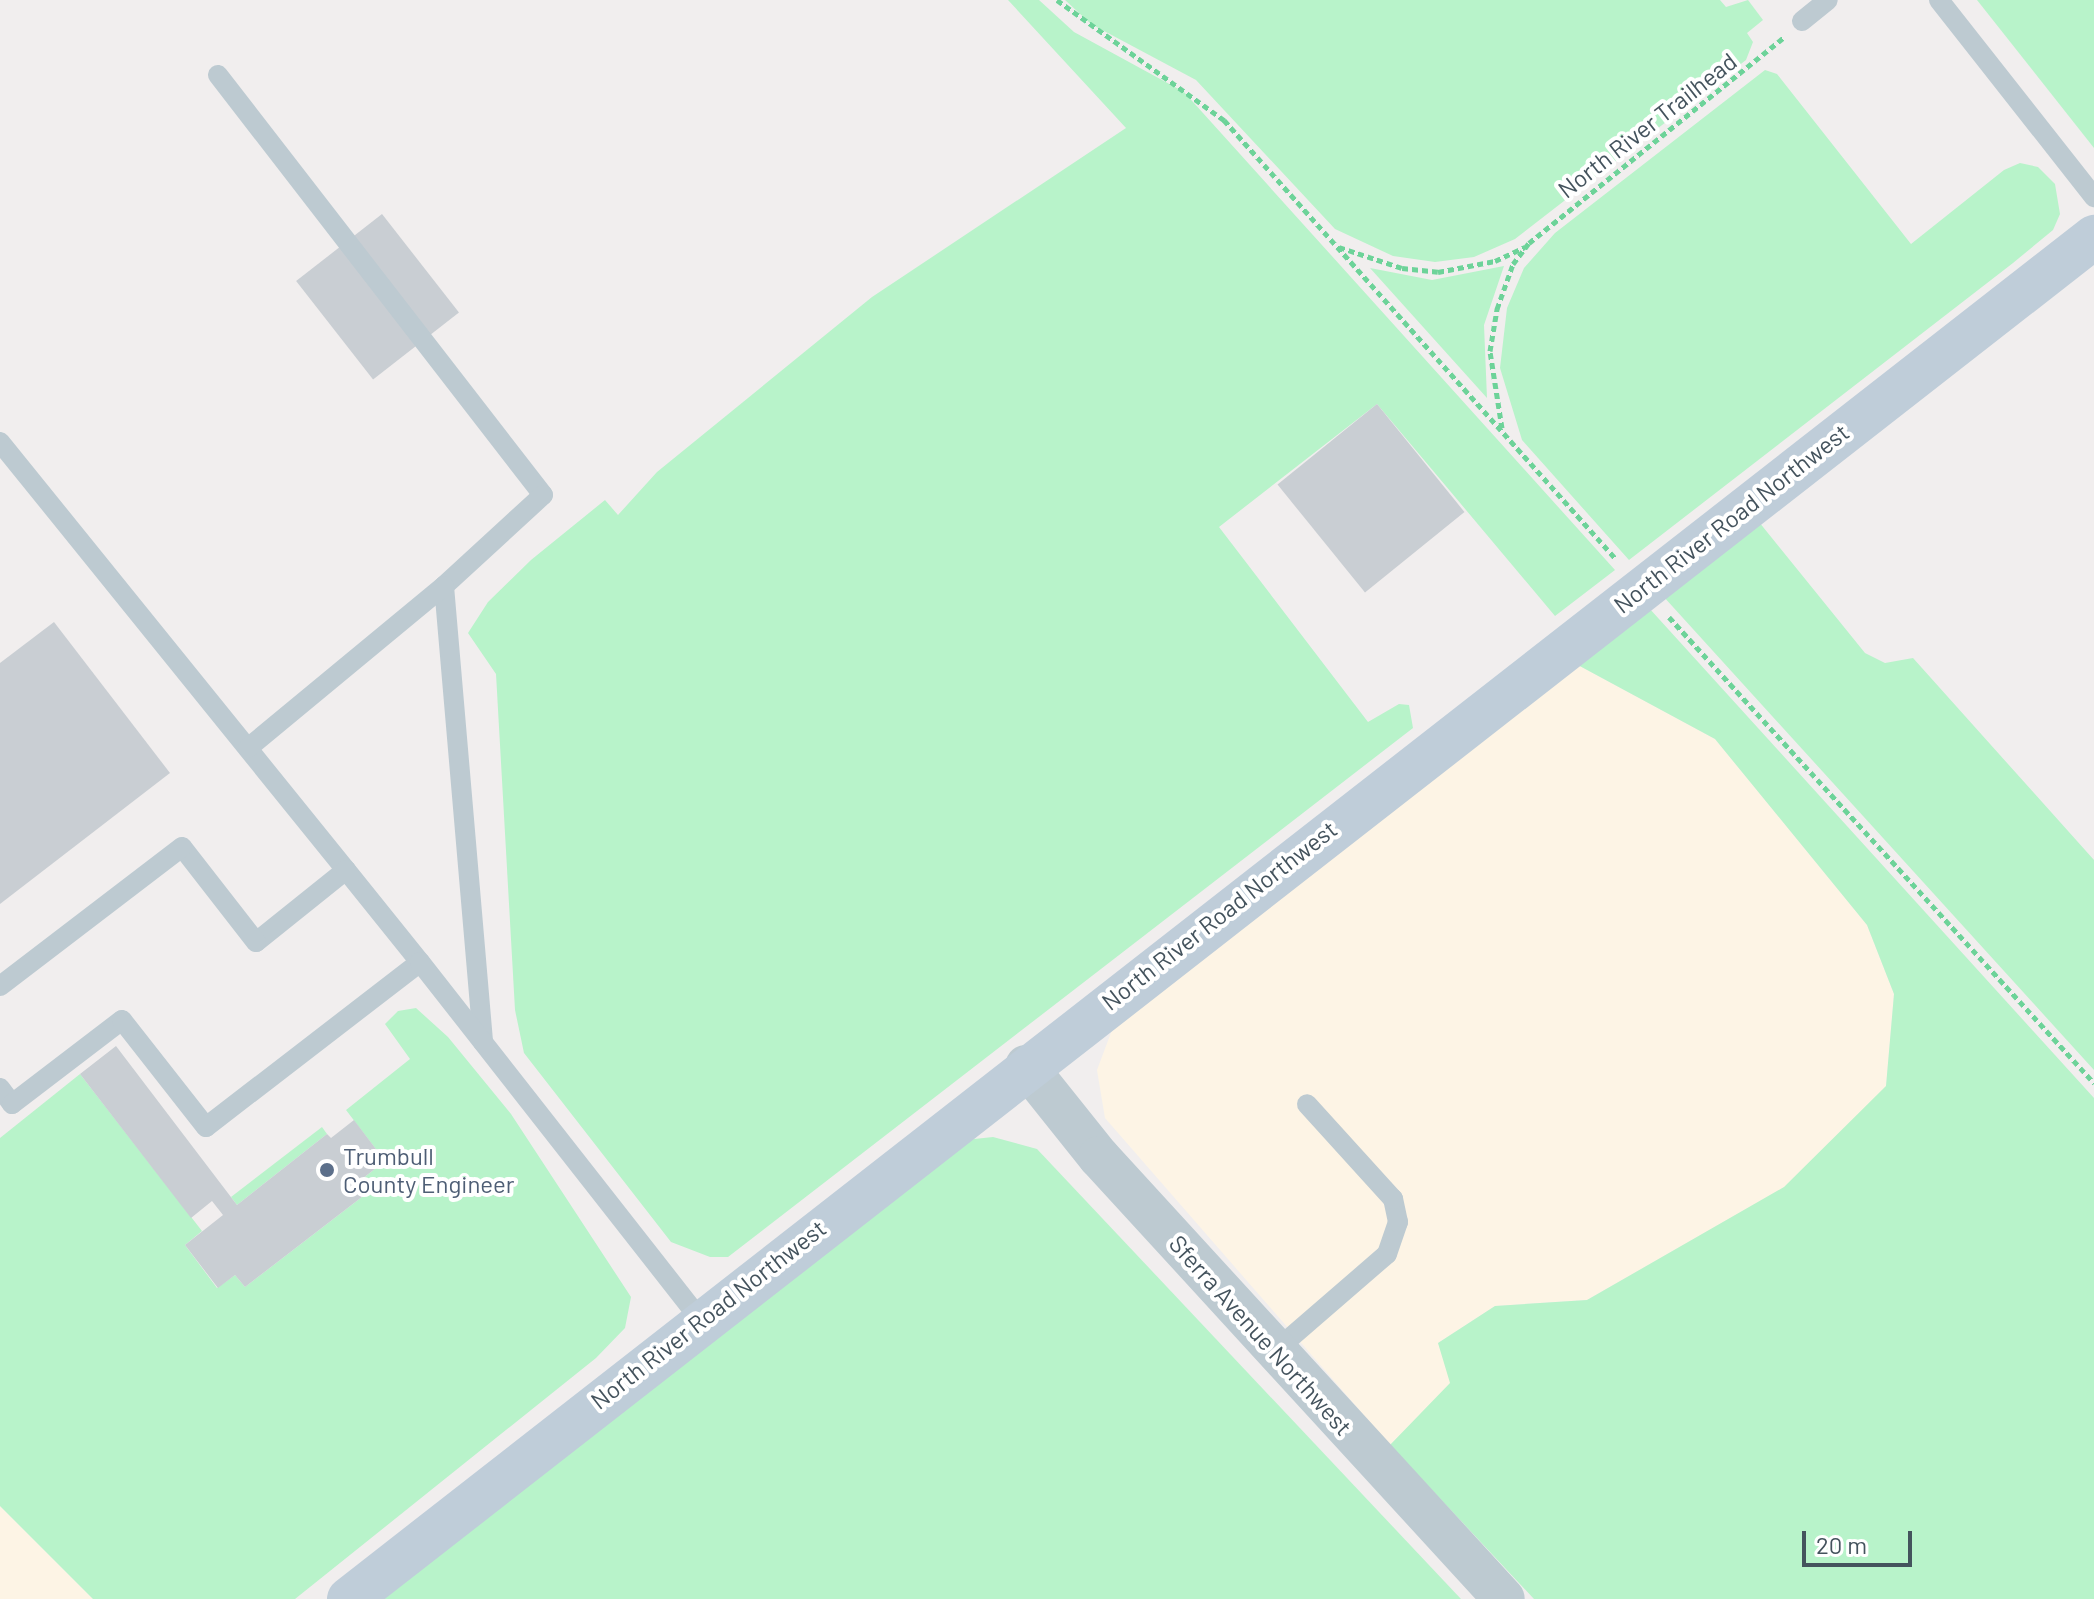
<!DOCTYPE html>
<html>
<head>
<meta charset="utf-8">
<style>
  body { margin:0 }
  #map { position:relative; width:2094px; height:1599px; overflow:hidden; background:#f1eeee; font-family:Barlow,sans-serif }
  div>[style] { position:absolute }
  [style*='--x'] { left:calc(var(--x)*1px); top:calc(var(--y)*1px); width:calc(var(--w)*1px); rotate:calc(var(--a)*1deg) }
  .commercial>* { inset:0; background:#fdf4e5 }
  .green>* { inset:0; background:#b8f3ca }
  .building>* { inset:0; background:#c9ced3; transform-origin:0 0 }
  .path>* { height:5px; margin-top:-2.5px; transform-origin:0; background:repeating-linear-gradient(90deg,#6dd399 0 6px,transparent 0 10px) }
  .lane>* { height:20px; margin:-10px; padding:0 10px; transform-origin:10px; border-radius:10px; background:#bdcad1 }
  .street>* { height:42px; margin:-21px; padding:0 21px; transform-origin:21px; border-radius:21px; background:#bdcad1 }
  .secondary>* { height:44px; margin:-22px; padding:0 22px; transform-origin:22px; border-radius:22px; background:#bfcdd9 }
  .dots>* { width:22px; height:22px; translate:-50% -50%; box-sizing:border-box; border:4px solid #fff; border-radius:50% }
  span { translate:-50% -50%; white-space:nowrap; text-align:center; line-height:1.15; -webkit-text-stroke:8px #fff; paint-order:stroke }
  .street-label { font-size:24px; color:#44535d }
  .service-label { font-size:24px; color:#4e5e75 }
  .left { translate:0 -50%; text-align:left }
  .scale { position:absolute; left:1802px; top:1531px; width:110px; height:36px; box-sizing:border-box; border:4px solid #44535d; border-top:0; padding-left:10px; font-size:24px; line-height:28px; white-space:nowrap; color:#44535d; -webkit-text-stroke:6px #fff; paint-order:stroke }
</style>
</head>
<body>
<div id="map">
  <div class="commercial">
    <div style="clip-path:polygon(1576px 664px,1715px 739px,1867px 925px,1894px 994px,1886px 1087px,1785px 1187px,1587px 1300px,1495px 1306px,1438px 1343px,1451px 1383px,1390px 1445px,1105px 1118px,1097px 1070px,1115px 1022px)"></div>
    <div style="clip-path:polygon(0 1506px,93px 1599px,0 1599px)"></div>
  </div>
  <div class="green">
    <div style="clip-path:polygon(1008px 0,1039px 0,1074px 32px,1184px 92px,1615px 570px,1555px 616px,1377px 404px,1219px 527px,1368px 722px,1399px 704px,1409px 705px,1413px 728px,728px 1257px,710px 1257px,671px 1242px,524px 1053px,515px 1010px,496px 674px,468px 633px,488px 602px,531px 560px,605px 500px,618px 515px,657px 472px,872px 297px,1126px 128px)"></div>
    <div style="clip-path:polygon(1065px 0,1720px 0,1726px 7px,1748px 0,1763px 20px,1747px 33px,1753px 42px,1746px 60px,1515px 239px,1474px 257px,1435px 262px,1393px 256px,1335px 229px,1196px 80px,1091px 24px)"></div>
    <div style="clip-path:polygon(1977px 0,2094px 0,2094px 148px)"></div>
    <div style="clip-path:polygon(1765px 70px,1777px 74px,1911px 244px,2004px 170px,2020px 163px,2038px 167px,2055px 184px,2060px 214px,2053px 230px,2013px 263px,1629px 560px,1522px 440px,1500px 368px,1507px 308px,1524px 268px,1555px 233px)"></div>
    <div style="clip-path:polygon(1504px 266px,1484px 325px,1487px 398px,1370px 268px,1432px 280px)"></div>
    <div style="clip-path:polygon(1759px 522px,1865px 653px,1885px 663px,1913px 658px,2094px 860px,2094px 1070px,1663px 596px)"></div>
    <div style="clip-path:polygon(1649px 608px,2094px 1098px,2094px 1599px,1534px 1599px,1390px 1445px,1450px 1383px,1438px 1343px,1495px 1306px,1587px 1300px,1784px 1187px,1886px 1086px,1894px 994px,1867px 925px,1715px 739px,1576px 664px)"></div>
    <div style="clip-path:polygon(416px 1008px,448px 1037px,511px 1114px,631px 1297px,625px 1328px,596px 1358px,295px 1599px,93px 1599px,0 1506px,0 1138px,80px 1074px,202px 1231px,185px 1245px,217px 1288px,235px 1275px,245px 1287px,371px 1190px,362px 1179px,385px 1161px,346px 1110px,410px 1059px,385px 1024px,398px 1011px)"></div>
    <div style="clip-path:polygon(322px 1127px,327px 1134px,237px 1205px,231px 1197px)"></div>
    <div style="clip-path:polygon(993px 1137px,1037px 1149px,1461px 1599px,376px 1599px,965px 1140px)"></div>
  </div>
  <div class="building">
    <div style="left:382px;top:214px;width:125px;height:109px;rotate:52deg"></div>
    <div style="left:1377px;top:404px;width:139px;height:128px;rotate:51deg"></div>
    <div style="clip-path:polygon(54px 622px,170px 773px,0 904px,0 663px)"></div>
    <div style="clip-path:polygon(116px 1046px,237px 1205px,327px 1134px,331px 1138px,354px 1120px,385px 1161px,362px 1179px,371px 1190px,245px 1287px,235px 1275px,218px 1288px,185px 1245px,223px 1215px,212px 1201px,191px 1218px,80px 1074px)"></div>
  </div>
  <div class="path">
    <div style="--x:1057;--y:0;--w:206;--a:35.7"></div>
    <div style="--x:1224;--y:120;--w:589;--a:48.24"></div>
    <div style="--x:1339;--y:247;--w:66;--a:18.4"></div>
    <div style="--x:1402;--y:268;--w:36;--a:6"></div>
    <div style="--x:1438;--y:272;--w:58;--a:-10.9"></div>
    <div style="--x:1495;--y:261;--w:33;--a:-25"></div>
    <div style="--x:1502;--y:428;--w:78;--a:-98.9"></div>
    <div style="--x:1490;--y:351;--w:43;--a:-80.5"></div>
    <div style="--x:1497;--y:309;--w:48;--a:-70.4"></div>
    <div style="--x:1513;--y:264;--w:26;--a:-53"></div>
    <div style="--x:1529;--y:243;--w:328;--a:-38.9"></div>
    <div style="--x:1669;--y:617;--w:631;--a:47.63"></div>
  </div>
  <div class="lane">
    <div style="--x:1939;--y:0;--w:251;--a:51.8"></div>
    <div style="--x:1802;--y:21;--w:33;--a:-39"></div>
    <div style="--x:218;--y:75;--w:531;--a:52.27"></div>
    <div style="--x:543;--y:495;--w:134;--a:137.4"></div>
    <div style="--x:444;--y:586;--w:458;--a:85.1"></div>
    <div style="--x:0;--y:442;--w:550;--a:51.05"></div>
    <div style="--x:346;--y:870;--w:115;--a:141.3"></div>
    <div style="--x:256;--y:942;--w:120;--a:-127.9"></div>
    <div style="--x:182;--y:847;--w:229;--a:142.6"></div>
    <div style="--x:248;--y:748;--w:254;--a:-39.6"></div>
    <div style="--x:346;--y:870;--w:118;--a:51.2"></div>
    <div style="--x:0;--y:1088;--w:20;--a:53"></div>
    <div style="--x:12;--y:1104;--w:138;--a:-37.4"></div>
    <div style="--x:122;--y:1020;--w:136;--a:51.9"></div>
    <div style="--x:206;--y:1127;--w:270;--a:-37.6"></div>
    <div style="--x:420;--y:962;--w:455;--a:51.9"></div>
    <div style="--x:1275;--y:1351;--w:148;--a:-40.9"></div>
    <div style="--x:1387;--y:1254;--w:34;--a:-71"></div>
    <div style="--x:1398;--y:1222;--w:24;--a:-102"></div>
    <div style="--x:1393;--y:1199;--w:128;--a:-132.2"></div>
  </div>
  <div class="street">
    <div style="--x:1026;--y:1066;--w:117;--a:51.3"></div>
    <div style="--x:1099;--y:1157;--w:599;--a:47.5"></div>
  </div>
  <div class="secondary">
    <div style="--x:349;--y:1599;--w:2214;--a:-37.97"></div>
  </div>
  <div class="dots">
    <div style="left:327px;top:1170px;background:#5c6f8a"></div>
  </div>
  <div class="street-label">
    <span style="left:1647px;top:125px;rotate:-38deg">North River Trailhead</span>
    <span style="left:1731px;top:518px;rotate:-38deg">North River Road Northwest</span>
    <span style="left:1219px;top:915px;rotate:-38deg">North River Road Northwest</span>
    <span style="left:708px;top:1314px;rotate:-38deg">North River Road Northwest</span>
    <span style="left:1261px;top:1335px;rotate:48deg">Sferra Avenue Northwest</span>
  </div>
  <div class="service-label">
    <span class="left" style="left:343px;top:1170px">Trumbull<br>County Engineer</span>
  </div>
  <div class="scale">20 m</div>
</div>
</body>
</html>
